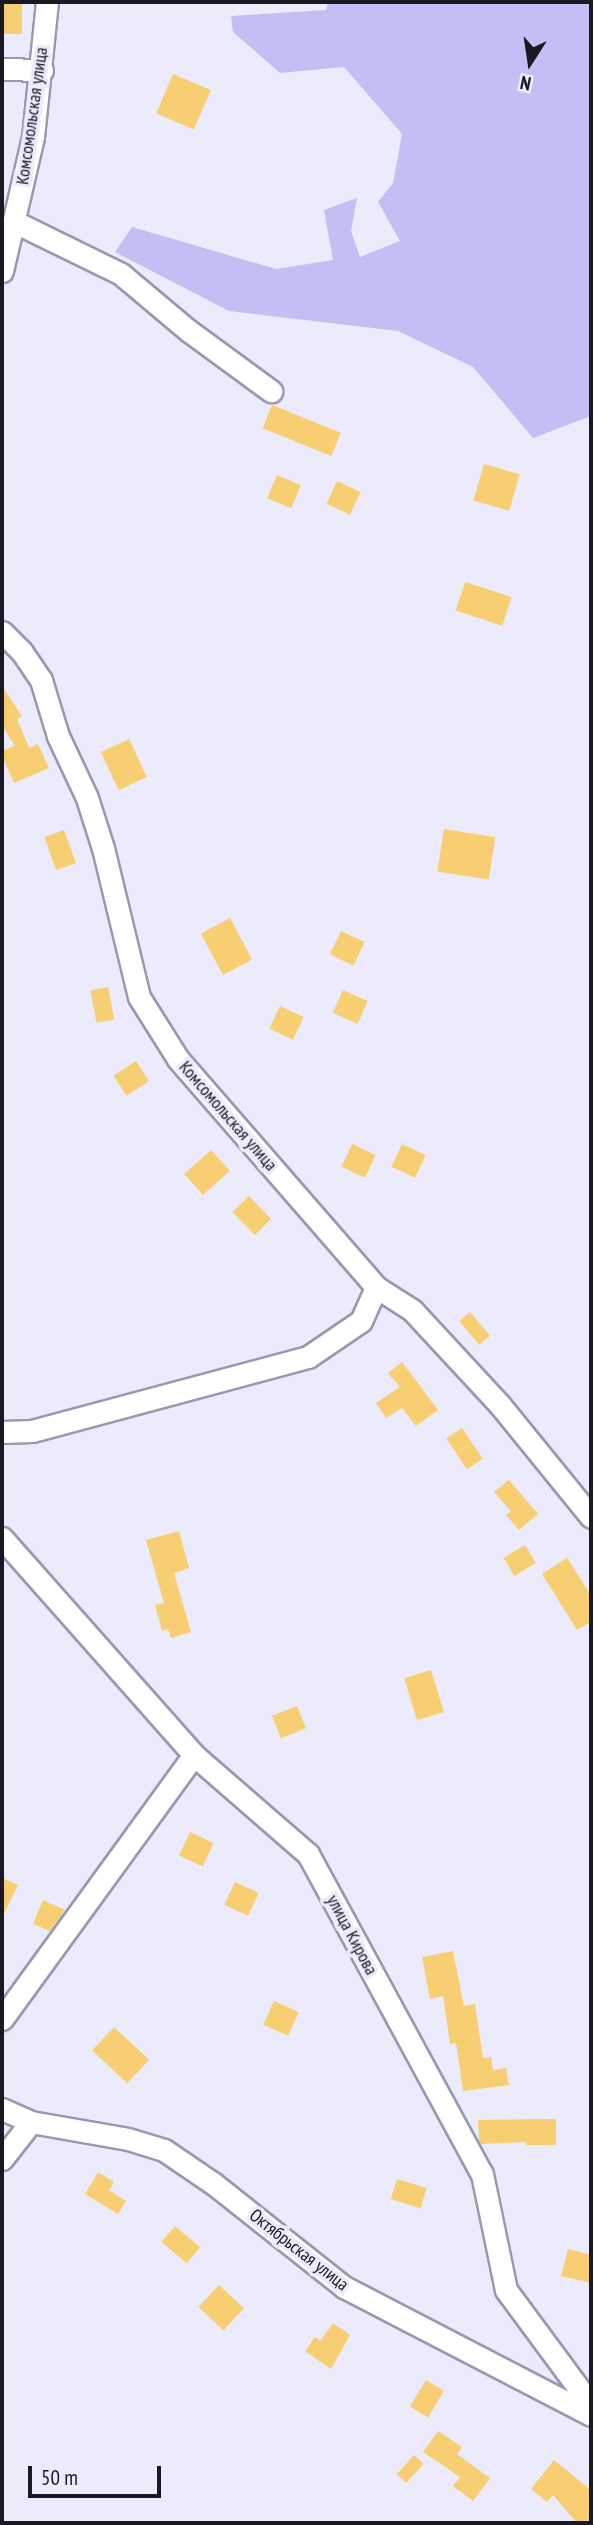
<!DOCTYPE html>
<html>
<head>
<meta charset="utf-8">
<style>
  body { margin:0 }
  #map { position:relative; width:593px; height:2525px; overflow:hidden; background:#ecebfb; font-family:"PT Sans Narrow",sans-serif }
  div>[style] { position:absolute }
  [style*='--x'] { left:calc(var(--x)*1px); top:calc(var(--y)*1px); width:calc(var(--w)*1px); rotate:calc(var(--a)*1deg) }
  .green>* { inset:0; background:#c3bff5 }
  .building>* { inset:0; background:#f7ce71; transform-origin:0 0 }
  .roads { filter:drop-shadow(2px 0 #9a98b1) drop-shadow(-2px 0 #9a98b1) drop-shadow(0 2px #9a98b1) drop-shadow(0 -2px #9a98b1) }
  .minor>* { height:21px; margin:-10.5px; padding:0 10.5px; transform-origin:10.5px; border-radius:10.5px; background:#fff }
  span { translate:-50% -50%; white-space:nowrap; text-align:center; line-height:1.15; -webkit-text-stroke:7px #ecebfb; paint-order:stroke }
  .street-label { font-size:18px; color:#1a1923 }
  .frame { position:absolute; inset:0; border:4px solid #1a1923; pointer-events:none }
  .north { position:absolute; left:495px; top:28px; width:70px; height:70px; -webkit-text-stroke:5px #ecebfb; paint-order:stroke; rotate:192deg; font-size:19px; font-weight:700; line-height:28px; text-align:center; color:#1a1923 }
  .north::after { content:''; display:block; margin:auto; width:24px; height:32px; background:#1a1923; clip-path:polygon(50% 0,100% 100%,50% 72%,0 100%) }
  .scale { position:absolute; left:28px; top:2466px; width:133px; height:32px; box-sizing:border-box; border:4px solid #1a1923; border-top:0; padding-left:9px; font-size:21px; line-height:24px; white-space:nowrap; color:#1a1923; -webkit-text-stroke:5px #ecebfb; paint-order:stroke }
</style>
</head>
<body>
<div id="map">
  <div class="green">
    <div style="clip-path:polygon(328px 2px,591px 2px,591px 416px,533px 438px,473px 367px,398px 331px,229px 311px,115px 252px,132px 227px,276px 269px,333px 260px,324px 210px,357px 198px,351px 231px,360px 257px,400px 241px,378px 202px,393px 183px,402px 134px,344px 67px,280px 73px,233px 32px,231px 16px,326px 10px)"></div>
  </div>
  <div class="building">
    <div style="left:2px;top:2px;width:20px;height:32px"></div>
    <div style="left:173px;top:74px;width:41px;height:43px;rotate:23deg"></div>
    <div style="left:272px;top:405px;width:74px;height:25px;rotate:22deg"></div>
    <div style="left:484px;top:464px;width:37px;height:38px;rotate:16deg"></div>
    <div style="left:277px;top:475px;width:26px;height:25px;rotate:23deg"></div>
    <div style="left:337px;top:481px;width:26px;height:25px;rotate:25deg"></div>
    <div style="left:465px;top:582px;width:49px;height:30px;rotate:18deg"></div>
    <div style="clip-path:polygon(2px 686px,22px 716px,17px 719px,29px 748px,38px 744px,49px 768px,14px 783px,2px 756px,2px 751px,15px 746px,2px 726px)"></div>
    <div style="left:129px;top:739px;width:42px;height:31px;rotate:65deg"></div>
    <div style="left:444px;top:829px;width:52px;height:43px;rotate:9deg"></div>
    <div style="left:64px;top:830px;width:35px;height:21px;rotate:70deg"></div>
    <div style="left:230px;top:918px;width:47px;height:33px;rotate:62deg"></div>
    <div style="left:341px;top:931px;width:26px;height:26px;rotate:25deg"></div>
    <div style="left:108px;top:987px;width:33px;height:18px;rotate:79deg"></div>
    <div style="left:343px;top:990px;width:27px;height:25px;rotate:24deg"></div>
    <div style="left:280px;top:1006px;width:26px;height:25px;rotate:25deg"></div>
    <div style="left:136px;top:1061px;width:24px;height:27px;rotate:57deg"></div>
    <div style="left:352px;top:1144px;width:26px;height:25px;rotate:25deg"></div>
    <div style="left:402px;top:1144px;width:26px;height:25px;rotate:25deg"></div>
    <div style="left:211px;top:1150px;width:28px;height:36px;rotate:48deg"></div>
    <div style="left:249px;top:1196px;width:32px;height:23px;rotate:46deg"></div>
    <div style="left:470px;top:1312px;width:31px;height:14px;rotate:50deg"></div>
    <div style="clip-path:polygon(402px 1362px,438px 1410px,416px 1426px,402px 1408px,386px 1418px,376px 1403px,400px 1387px,388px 1373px)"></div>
    <div style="left:462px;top:1428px;width:37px;height:19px;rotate:56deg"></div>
    <div style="clip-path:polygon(509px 1480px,538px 1514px,519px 1530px,506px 1515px,511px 1511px,494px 1492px)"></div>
    <div style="clip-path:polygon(179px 1531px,189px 1568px,174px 1573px,191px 1632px,171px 1638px,168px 1629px,162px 1631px,155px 1605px,164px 1603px,146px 1540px)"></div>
    <div style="left:525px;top:1545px;width:21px;height:25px;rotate:59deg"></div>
    <div style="clip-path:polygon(567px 1558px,591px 1595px,591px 1622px,577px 1630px,542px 1574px)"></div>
    <div style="left:431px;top:1670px;width:44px;height:28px;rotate:73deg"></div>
    <div style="left:297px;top:1706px;width:24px;height:27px;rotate:68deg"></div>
    <div style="left:190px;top:1832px;width:26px;height:26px;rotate:25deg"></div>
    <div style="clip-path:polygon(2px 1878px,18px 1885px,2px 1918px)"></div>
    <div style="left:235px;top:1882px;width:26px;height:25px;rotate:25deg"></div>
    <div style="clip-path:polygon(43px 1900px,65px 1910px,50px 1931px,33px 1924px)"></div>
    <div style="clip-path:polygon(453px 1951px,464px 2006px,475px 2004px,483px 2058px,491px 2057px,493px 2070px,506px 2068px,509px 2085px,463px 2091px,456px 2043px,450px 2044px,443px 1996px,430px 1999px,422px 1957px)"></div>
    <div style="left:274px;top:2001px;width:27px;height:26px;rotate:24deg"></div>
    <div style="left:114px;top:2027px;width:48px;height:32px;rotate:43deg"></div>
    <div style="clip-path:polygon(556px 2119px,556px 2145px,526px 2145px,526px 2142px,481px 2144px,479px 2141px,478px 2120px)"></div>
    <div style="clip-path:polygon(98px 2172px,114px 2182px,109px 2190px,126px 2201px,118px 2214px,85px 2194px)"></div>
    <div style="left:397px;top:2179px;width:31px;height:21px;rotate:17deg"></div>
    <div style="left:175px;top:2226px;width:33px;height:21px;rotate:40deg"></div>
    <div style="clip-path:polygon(568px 2249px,591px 2255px,591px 2283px,561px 2276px)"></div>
    <div style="left:219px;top:2285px;width:34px;height:30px;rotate:43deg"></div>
    <div style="clip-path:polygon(333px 2323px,350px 2335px,331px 2369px,305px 2351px,315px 2337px,320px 2341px)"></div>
    <div style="left:426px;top:2380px;width:21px;height:31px;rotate:31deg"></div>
    <div style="clip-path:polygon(438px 2431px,462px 2447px,457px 2454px,490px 2478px,473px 2501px,453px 2486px,460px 2477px,423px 2452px)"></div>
    <div style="left:414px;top:2455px;width:13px;height:26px;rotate:42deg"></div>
    <div style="clip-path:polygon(554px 2460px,591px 2490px,591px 2518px,585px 2523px,577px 2523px,553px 2495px,547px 2502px,531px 2489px)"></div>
  </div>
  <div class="roads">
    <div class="minor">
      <div style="--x:2;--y:69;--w:40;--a:1.4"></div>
      <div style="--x:15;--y:222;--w:118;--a:26.1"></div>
      <div style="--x:121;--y:274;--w:89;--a:40"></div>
      <div style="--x:189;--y:331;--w:102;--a:36.2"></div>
      <div style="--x:2;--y:271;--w:138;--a:-77"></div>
      <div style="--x:33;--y:137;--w:136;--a:-84.1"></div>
      <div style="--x:2;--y:632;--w:28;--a:45"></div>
      <div style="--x:22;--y:652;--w:34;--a:56"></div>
      <div style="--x:41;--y:680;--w:59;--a:73.1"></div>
      <div style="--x:58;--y:736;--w:68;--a:64.9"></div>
      <div style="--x:87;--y:798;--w:52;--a:72.3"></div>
      <div style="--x:103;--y:848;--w:153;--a:76.4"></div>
      <div style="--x:139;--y:997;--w:73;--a:57.8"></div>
      <div style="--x:178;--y:1059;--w:302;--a:49"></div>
      <div style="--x:376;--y:1287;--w:43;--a:32.6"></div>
      <div style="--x:412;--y:1310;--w:129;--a:47.2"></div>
      <div style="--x:500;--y:1405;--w:144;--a:50.9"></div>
      <div style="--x:2;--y:1432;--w:30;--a:-2"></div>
      <div style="--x:32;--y:1431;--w:286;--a:-15"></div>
      <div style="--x:308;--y:1357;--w:64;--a:-34.2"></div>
      <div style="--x:361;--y:1321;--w:37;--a:-66"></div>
      <div style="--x:2;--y:1538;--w:290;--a:48.5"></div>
      <div style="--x:194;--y:1755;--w:151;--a:41"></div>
      <div style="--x:308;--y:1854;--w:364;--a:61.5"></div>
      <div style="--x:482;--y:2174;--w:118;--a:78.3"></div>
      <div style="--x:506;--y:2290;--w:143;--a:53.5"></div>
      <div style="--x:2;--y:2019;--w:326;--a:-54"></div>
      <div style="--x:2;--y:2109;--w:32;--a:24"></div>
      <div style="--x:31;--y:2122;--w:98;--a:9.9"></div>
      <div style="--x:128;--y:2139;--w:38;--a:17"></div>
      <div style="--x:164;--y:2150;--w:60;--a:34.2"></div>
      <div style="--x:214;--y:2184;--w:166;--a:38.4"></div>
      <div style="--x:344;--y:2287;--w:278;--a:27.4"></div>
      <div style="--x:2;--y:2159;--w:47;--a:-51.9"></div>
    </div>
  </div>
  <div class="street-label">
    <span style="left:32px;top:116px;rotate:-82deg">Комсомольская улица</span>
    <span style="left:228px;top:1116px;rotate:49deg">Комсомольская улица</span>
    <span style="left:352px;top:1935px;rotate:62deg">улица Кирова</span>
    <span style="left:299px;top:2250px;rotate:38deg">Октябрьская улица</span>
  </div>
  <div class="frame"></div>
  <div class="north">N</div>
  <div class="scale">50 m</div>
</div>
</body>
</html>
